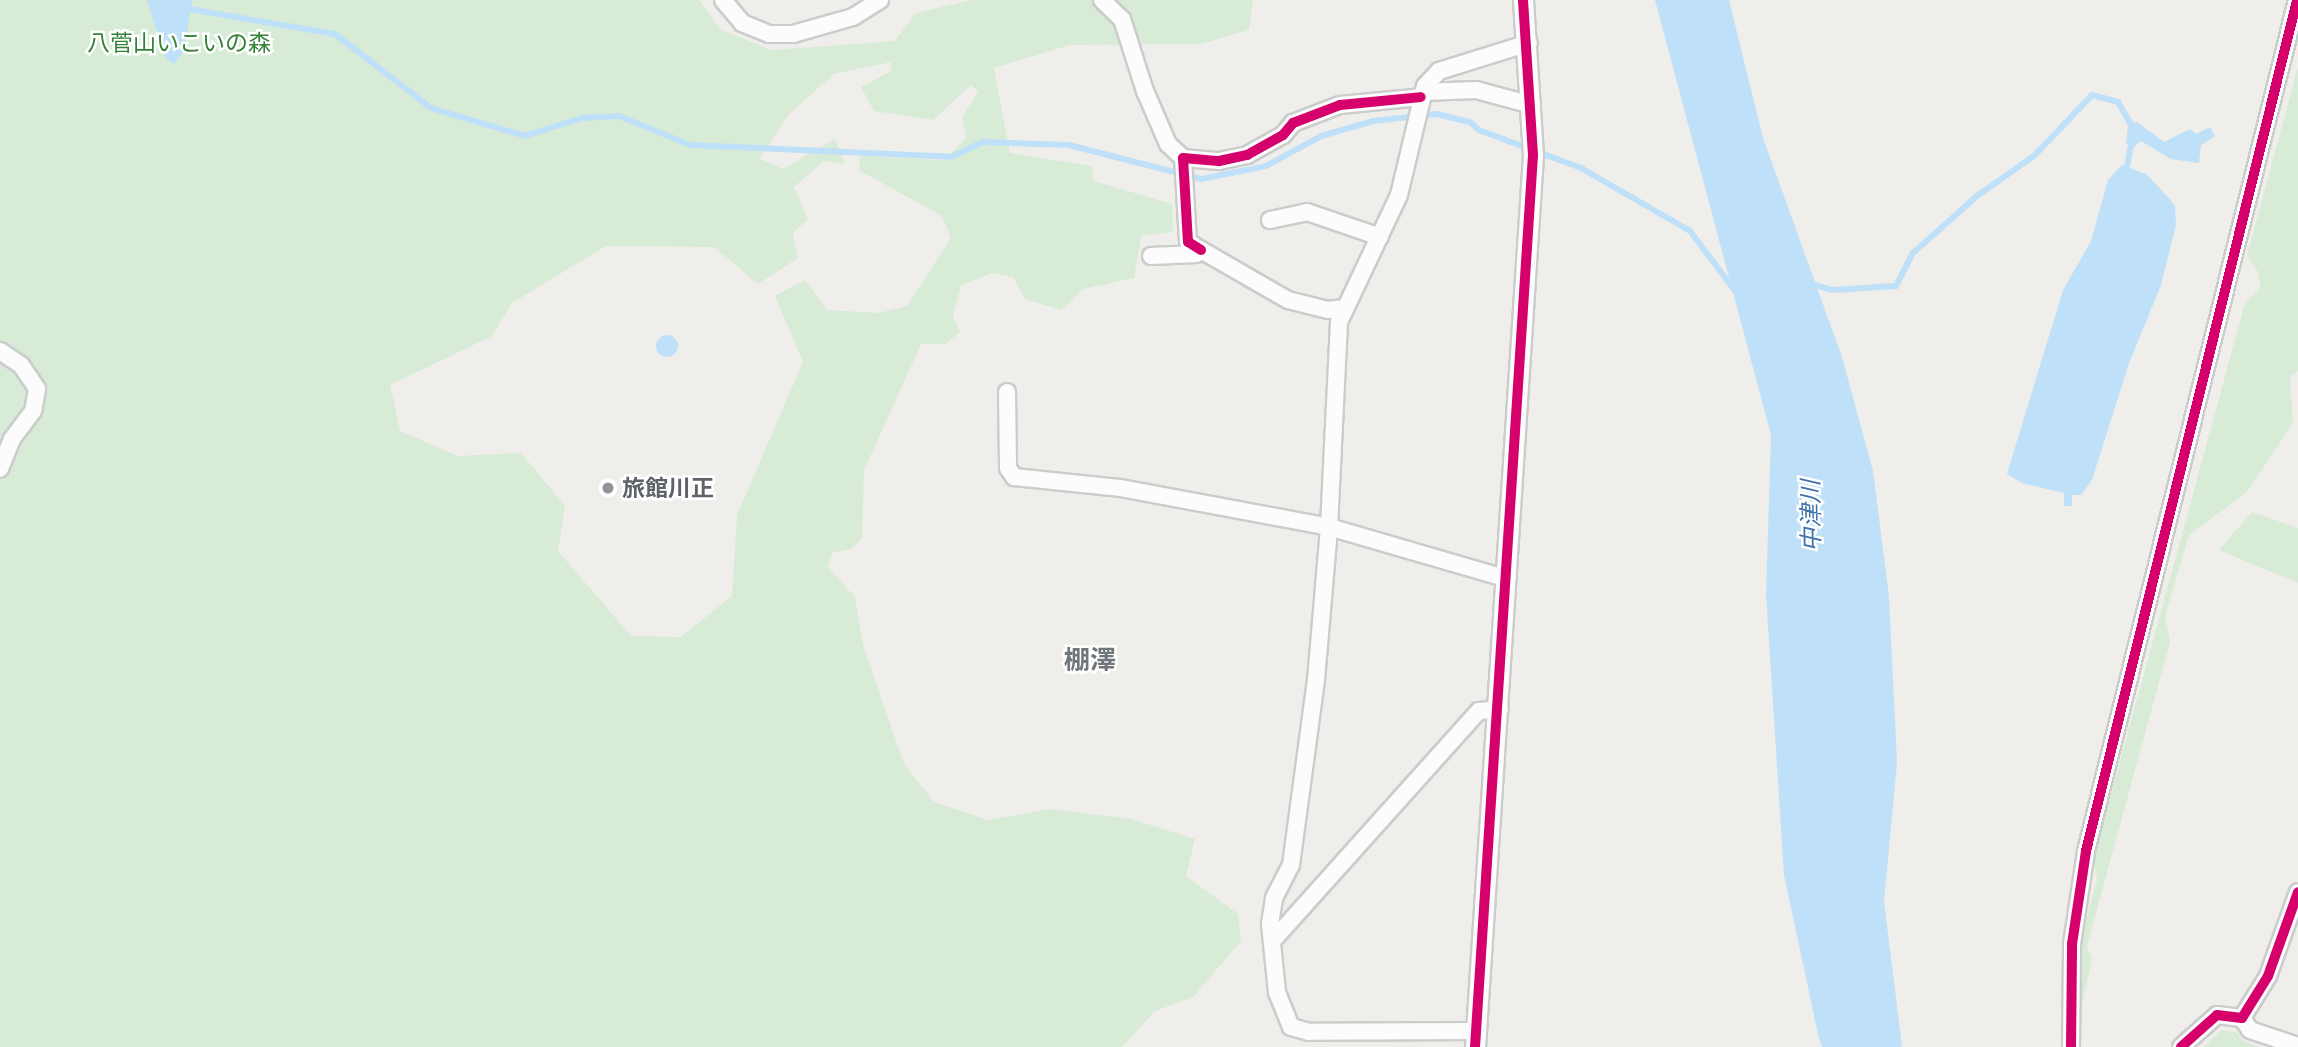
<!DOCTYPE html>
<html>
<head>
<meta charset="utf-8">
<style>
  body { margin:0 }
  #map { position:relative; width:2298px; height:1047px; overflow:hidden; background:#efeeea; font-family:"Public Sans","Noto Sans JP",sans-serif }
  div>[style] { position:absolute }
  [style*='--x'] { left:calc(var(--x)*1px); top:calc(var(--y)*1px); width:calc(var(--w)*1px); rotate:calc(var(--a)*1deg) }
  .green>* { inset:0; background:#d8ebd6 }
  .water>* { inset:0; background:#bfe0f9 }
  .round { border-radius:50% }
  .stream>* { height:6px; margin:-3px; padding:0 3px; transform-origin:3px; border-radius:3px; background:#bfe0f9 }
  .roads { filter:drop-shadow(2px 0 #cbcccc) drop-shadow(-2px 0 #cbcccc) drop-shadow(0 2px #cbcccc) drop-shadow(0 -2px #cbcccc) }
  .minor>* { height:16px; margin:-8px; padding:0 8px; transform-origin:8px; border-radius:8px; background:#fdfcfc }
  .tertiary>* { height:19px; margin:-9.5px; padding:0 9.5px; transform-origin:9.5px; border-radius:9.5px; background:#fdfcfc }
  .cycleway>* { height:10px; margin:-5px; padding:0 5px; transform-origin:5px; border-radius:5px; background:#d6006c }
  .dots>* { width:19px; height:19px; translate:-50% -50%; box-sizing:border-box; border:4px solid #fff; border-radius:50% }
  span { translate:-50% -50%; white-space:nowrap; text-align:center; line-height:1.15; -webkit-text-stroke:5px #fff; paint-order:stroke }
  .park-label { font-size:23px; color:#348238 }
  .poi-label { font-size:23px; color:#5f6368; font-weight:700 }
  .left { translate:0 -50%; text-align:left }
  .water-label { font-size:24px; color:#4174aa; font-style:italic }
  .quarter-label { font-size:26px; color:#70757a; font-weight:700 }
</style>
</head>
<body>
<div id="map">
  <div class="green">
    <div style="clip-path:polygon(evenodd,0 0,699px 0,721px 30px,772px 50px,895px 41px,916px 13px,972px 0,1253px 0,1249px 30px,1201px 44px,1070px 45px,994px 68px,1010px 153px,1092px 166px,1094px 181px,1172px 204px,1173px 232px,1141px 236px,1134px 278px,1083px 289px,1061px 310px,1025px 299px,1013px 277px,992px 273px,961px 285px,953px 316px,960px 332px,945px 344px,921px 344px,864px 470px,862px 538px,851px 549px,832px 553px,828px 568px,855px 597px,863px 645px,904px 764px,934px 802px,988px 820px,1050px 809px,1131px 819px,1195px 839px,1186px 876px,1238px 914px,1241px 941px,1193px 997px,1155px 1011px,1122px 1047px,0 1047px,0 0,891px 62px,891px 71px,861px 87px,874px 111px,933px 120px,971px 85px,978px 92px,962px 117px,966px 138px,945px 160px,860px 156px,859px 170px,942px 216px,951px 238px,907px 306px,878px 313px,827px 310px,805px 280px,775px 296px,803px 362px,737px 515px,732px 596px,681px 637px,631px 636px,558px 551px,565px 506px,521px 453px,458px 456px,400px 431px,390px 385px,492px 336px,512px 303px,606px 246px,714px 247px,758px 284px,798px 258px,793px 233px,808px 219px,794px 187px,824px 161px,845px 164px,835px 139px,783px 169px,759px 159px,789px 114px,834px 74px,891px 62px)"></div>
    <div style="clip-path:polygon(2298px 67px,2298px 371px,2290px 377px,2293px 423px,2247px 492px,2189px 535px,2165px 616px,2170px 642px,2087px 946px,2092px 959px,2081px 1009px,2077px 1003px,2081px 939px,2097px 879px,2093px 861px,2245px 303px,2261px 288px,2258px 272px,2247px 256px)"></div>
    <div style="clip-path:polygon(2252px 512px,2298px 528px,2298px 583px,2219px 550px)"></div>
    <div style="clip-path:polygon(2221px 1030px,2236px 1032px,2245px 1042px,2260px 1047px,2204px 1047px)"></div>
  </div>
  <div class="water">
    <div style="clip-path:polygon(147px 0,192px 0,184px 51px,174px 64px,165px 58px)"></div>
    <div style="clip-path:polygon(1655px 0,1729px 0,1763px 138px,1842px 357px,1873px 471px,1889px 596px,1897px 763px,1884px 901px,1902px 1047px,1822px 1047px,1819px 1039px,1784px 875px,1766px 594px,1771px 435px)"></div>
    <div style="clip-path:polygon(2137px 122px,2164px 142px,2190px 129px,2196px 134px,2210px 127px,2215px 136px,2201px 145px,2199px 163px,2171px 159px,2141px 141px,2134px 147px,2126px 144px,2128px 126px)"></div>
    <div style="clip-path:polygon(2122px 165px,2146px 174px,2168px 197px,2175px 206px,2176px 225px,2161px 285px,2129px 363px,2092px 480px,2081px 495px,2072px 495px,2072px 506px,2064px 506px,2064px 493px,2022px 483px,2007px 474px,2063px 290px,2091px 241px,2108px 180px)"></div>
    <div class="round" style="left:656px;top:335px;width:22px;height:22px"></div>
  </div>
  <div class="stream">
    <div style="--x:173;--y:0;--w:9;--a:54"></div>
    <div style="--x:178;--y:7;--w:159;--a:9.8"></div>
    <div style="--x:335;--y:34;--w:121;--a:37.6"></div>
    <div style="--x:431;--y:108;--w:98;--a:16.6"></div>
    <div style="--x:525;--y:136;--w:60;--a:-17.5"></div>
    <div style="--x:582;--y:118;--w:37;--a:-3"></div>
    <div style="--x:619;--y:116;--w:77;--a:22.2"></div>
    <div style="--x:690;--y:145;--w:261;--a:2.6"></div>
    <div style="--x:951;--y:157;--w:35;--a:-25"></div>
    <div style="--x:983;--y:142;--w:86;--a:2"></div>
    <div style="--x:1069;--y:145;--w:136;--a:14.4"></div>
    <div style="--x:1201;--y:179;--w:66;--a:-11.3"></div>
    <div style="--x:1266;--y:166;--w:63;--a:-28.6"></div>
    <div style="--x:1321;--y:136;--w:54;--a:-16.1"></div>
    <div style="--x:1373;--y:121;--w:64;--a:-6.2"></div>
    <div style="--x:1437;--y:114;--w:34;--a:14"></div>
    <div style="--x:1470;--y:122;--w:12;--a:42"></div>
    <div style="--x:1479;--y:130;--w:109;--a:20.4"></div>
    <div style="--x:1581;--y:168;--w:126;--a:30"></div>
    <div style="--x:1690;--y:231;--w:76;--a:53"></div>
    <div style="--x:2126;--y:171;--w:32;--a:-79"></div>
    <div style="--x:1810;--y:283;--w:23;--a:18"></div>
    <div style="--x:1832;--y:290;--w:64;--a:-3.6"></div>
    <div style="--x:1896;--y:286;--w:37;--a:-63"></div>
    <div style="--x:1913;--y:253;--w:86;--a:-41.7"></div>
    <div style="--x:1977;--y:196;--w:70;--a:-35.1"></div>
    <div style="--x:2034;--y:156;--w:84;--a:-46.4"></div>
    <div style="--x:2092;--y:95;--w:27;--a:15"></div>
    <div style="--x:2118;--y:102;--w:32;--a:60"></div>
  </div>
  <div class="roads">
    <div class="minor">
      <div style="--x:723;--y:0;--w:30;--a:50"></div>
      <div style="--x:742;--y:23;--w:29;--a:22"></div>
      <div style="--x:769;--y:34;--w:24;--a:0"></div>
      <div style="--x:793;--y:34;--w:62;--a:-15.8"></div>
      <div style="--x:853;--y:17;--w:32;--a:-32"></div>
      <div style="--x:1102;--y:0;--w:28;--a:44"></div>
      <div style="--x:1122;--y:19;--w:76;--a:72.3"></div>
      <div style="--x:1145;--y:91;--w:58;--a:66.5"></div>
      <div style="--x:1168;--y:144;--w:21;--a:43"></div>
      <div style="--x:1423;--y:92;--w:53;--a:-2.2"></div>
      <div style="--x:1476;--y:90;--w:58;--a:15"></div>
      <div style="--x:1270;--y:220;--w:38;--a:-12"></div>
      <div style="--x:1307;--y:212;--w:77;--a:18.9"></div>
      <div style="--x:1201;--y:250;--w:15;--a:-148"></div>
      <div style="--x:1188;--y:242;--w:84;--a:-93.4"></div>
      <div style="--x:1183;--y:158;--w:36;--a:5"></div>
      <div style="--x:1219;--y:161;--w:29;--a:-12"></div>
      <div style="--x:1247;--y:155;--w:41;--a:-29.1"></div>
      <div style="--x:1283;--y:135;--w:16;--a:-50"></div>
      <div style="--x:1293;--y:123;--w:50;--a:-21"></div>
      <div style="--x:1340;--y:105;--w:81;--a:-5.6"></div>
      <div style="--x:1151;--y:256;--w:45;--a:-2.5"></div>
      <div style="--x:1196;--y:254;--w:6;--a:-39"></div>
      <div style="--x:1201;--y:250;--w:100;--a:29.9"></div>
      <div style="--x:1288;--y:300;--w:41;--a:14"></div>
      <div style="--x:1328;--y:310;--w:16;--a:-7"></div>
      <div style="--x:0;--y:351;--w:25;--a:34"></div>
      <div style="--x:21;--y:365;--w:29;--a:56"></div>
      <div style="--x:37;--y:389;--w:22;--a:100"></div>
      <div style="--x:33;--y:411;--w:35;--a:127"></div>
      <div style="--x:12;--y:439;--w:32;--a:112"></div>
      <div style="--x:1007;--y:392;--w:76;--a:89.2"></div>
      <div style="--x:1008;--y:468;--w:11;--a:56"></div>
      <div style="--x:1014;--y:477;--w:108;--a:5.9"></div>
      <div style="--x:1121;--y:488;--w:212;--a:10.6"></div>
      <div style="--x:1329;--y:527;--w:205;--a:-87.2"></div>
      <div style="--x:1339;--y:322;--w:140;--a:-64.7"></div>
      <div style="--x:1399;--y:195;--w:112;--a:-76.6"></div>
      <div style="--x:1425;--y:86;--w:21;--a:-47"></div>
      <div style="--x:1439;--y:71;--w:94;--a:-17.3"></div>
      <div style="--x:1275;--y:938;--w:305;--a:-48.1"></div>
      <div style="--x:1479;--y:711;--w:21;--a:-5"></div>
      <div style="--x:2242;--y:1018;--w:14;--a:56"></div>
      <div style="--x:2250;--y:1030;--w:51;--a:18.4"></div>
      <div style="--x:1476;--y:1031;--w:167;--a:179.7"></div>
      <div style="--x:1309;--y:1032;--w:19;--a:-164"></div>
      <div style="--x:1291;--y:1027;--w:38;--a:-112"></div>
      <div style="--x:1277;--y:992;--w:68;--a:-95.9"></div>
      <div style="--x:1270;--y:924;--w:26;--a:-81"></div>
      <div style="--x:1274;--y:898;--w:37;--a:-63"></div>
      <div style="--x:1291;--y:865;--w:187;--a:-82.3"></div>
      <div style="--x:1316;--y:680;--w:154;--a:-85.1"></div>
      <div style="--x:1329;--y:527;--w:186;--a:16.2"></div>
      <div style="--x:2071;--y:1047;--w:103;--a:-89.4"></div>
      <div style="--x:2072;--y:944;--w:94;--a:-81.4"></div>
      <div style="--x:2086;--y:851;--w:877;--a:-76.07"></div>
      <div style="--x:2181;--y:1047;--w:48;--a:-41.6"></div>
      <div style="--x:2217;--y:1015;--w:25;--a:7"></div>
      <div style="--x:2242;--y:1018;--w:49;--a:-58.2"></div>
      <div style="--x:2268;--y:976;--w:89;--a:-70.3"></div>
    </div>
    <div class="tertiary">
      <div style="--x:1475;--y:1047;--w:894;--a:-86.28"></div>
      <div style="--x:1533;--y:155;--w:155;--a:-93.7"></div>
    </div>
  </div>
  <div class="cycleway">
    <div style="--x:1201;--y:250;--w:15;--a:-148"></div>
    <div style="--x:1188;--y:242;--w:84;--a:-93.4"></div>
    <div style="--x:1183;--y:158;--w:36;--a:5"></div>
    <div style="--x:1219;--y:161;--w:29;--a:-12"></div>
    <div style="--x:1247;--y:155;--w:41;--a:-29.1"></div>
    <div style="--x:1283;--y:135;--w:16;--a:-50"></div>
    <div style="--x:1293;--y:123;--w:50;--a:-21"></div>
    <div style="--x:1340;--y:105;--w:81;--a:-5.6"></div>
    <div style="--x:1475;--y:1047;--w:894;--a:-86.28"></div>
    <div style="--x:1533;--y:155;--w:155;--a:-93.7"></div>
    <div style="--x:2071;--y:1047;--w:103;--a:-89.4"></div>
    <div style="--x:2072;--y:944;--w:94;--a:-81.4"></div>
    <div style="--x:2086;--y:851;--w:877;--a:-76.07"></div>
    <div style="--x:2181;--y:1047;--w:48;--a:-41.6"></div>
    <div style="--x:2217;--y:1015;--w:25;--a:7"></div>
    <div style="--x:2242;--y:1018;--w:49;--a:-58.2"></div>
    <div style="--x:2268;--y:976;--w:89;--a:-70.3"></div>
  </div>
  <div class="dots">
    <div style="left:608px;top:488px;background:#919496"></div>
  </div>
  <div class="park-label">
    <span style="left:179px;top:43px">八菅山いこいの森</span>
  </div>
  <div class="poi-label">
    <span class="left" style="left:622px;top:488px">旅館川正</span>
  </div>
  <div class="water-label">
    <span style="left:1811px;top:516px;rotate:-91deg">中津川</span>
  </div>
  <div class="quarter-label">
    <span style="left:1090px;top:660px">棚澤</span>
  </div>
</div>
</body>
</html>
